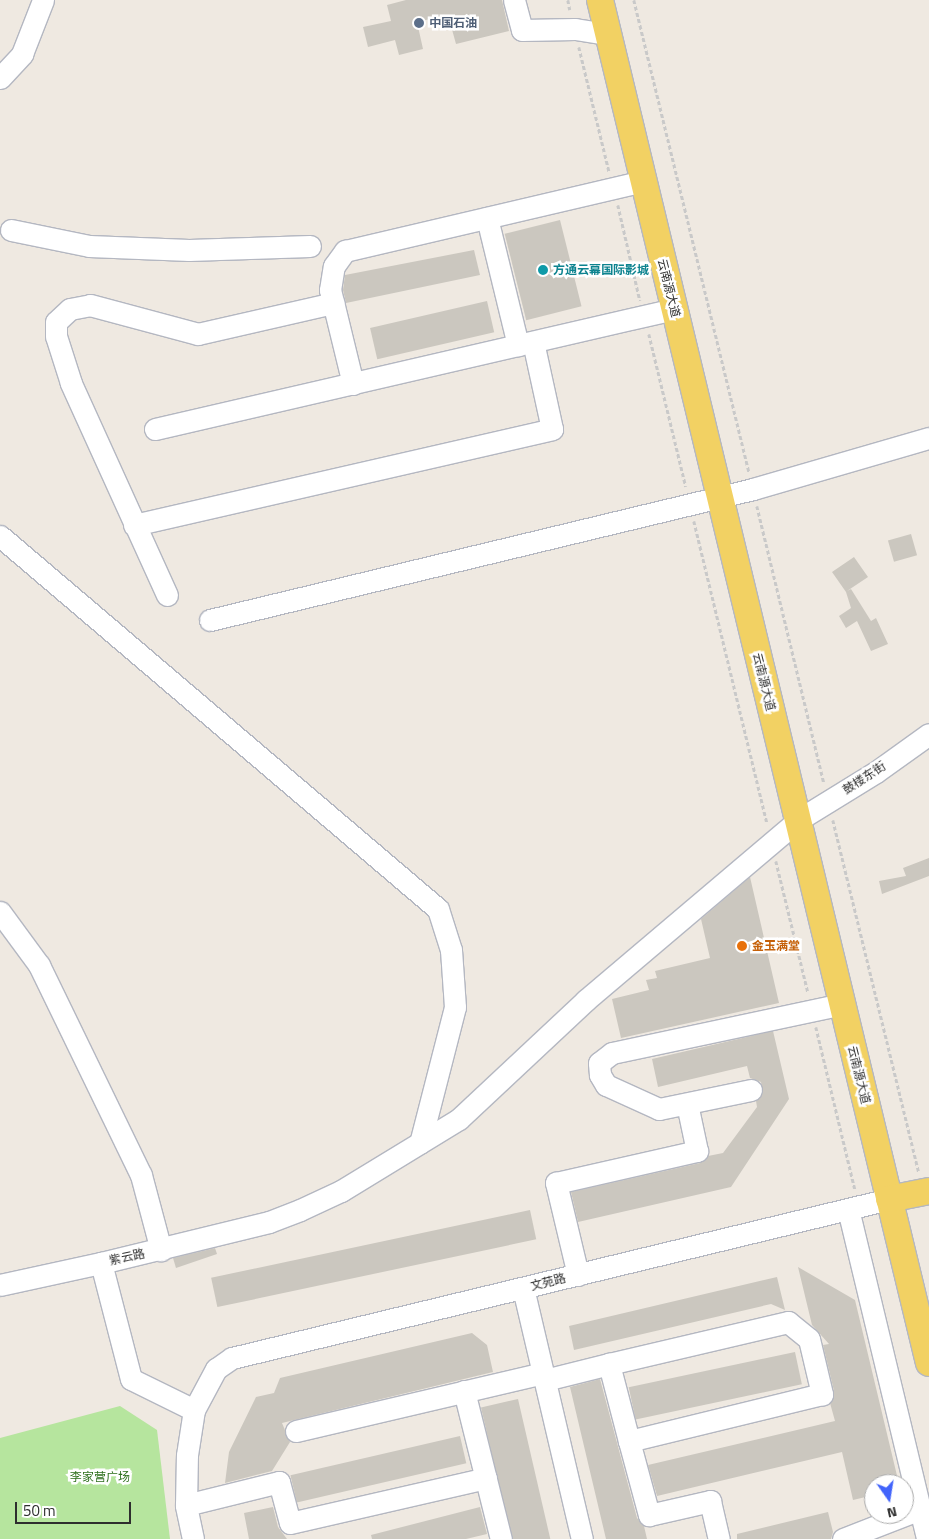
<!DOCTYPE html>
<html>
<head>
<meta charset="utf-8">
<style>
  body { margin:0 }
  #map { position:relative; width:929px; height:1539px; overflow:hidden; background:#efe9e1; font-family:"Titillium Web","Noto Sans SC",sans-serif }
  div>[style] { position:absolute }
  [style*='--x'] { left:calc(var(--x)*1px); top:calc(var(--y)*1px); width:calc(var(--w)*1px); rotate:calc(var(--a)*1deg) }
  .green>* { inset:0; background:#b6e59e }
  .building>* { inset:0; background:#cbc7bf; transform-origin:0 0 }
  .path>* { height:2.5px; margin-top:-1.25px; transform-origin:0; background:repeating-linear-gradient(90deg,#c9c9c9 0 4px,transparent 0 6.5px) }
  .roads { filter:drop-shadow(1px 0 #b4b7c1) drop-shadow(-1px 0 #b4b7c1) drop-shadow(0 1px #b4b7c1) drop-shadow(0 -1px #b4b7c1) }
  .minor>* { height:21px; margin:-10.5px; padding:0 10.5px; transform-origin:10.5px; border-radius:10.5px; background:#fff }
  .major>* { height:26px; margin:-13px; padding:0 13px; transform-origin:13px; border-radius:13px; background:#f2d163 }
  .dots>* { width:14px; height:14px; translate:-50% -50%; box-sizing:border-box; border:2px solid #fff; border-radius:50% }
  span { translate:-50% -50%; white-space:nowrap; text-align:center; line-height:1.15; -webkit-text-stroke:5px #fff; paint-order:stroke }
  .service-label { font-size:12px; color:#4e5e75; font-weight:700 }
  .left { translate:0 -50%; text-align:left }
  .culture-label { font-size:12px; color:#0d838f; font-weight:700 }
  .street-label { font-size:12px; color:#2e2e2e }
  .food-label { font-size:12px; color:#c56008; font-weight:700 }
  .park-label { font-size:12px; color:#2c6e1b }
  .north { position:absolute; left:864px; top:1474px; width:50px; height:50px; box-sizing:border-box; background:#fff; border:1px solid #ababab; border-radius:50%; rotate:167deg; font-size:14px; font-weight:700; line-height:20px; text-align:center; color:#2e2e2e }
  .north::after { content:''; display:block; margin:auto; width:18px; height:22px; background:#4264fb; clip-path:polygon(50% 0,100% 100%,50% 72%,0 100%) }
  .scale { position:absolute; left:15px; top:1502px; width:116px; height:22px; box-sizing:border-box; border:2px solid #2e2e2e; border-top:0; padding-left:6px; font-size:15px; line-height:18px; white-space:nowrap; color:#2e2e2e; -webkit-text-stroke:4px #fff; paint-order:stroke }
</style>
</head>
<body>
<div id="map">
  <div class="green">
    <div style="clip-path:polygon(120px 1406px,157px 1430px,170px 1539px,0 1539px,0 1438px)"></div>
  </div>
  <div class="building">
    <div style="clip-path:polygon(406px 0,502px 0,509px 31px,456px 44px,448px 15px,417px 22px,423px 49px,399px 55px,395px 40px,368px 47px,363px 27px,391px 21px,387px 5px)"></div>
    <div style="left:560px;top:220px;width:89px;height:57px;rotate:76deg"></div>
    <div style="clip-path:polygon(474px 250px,480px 275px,346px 303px,343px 290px,345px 275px)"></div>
    <div style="left:487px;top:301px;width:32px;height:120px;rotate:77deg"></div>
    <div style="left:911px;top:534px;width:22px;height:24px;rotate:74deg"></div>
    <div style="clip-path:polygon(854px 557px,868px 577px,847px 591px,851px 589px,871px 621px,876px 618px,888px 644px,871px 651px,857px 621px,846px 628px,839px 616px,851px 608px,846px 592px,832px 572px)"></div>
    <div style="clip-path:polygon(929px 858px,929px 876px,882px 894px,879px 881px,906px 876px,903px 868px)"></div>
    <div style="clip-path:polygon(750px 877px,779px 1003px,621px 1038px,612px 999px,649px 990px,646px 980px,657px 978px,655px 971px,710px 958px,701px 919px)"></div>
    <div style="clip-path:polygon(773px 1031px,789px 1099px,731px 1187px,578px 1222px,571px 1192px,700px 1163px,708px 1156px,723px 1153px,757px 1107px,756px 1101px,763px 1093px,761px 1082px,750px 1078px,747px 1066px,658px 1087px,652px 1059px)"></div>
    <div style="left:530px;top:1210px;width:30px;height:326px;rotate:78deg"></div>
    <div style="clip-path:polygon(215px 1248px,217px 1254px,176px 1268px,173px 1258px)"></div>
    <div style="clip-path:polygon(798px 1267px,855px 1300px,899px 1484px,874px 1484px,874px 1495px,853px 1500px,842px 1452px,657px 1496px,648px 1465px,835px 1421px,830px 1403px,834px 1391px,823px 1345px,829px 1344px,812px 1325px)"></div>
    <div style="clip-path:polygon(777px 1277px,785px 1310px,771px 1304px,574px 1350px,569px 1326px)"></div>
    <div style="clip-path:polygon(472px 1333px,487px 1345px,493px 1372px,282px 1423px,290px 1442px,272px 1471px,225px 1483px,229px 1452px,256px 1397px,274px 1393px,280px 1378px)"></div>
    <div style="left:795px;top:1352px;width:33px;height:170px;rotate:78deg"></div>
    <div style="clip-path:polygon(600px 1379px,637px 1518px,644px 1526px,647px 1539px,606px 1539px,570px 1387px)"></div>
    <div style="left:518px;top:1399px;width:144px;height:38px;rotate:77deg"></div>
    <div style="left:460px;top:1436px;width:28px;height:174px;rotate:77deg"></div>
    <div style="clip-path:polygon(273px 1507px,278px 1527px,287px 1539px,249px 1539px,244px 1513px)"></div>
    <div style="clip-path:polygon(480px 1507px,487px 1534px,466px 1539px,372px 1539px,371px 1535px)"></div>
    <div style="clip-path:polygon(828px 1512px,833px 1532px,831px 1539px,737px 1539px,737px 1534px)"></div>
  </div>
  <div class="path">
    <div style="--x:568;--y:0;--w:10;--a:79"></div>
    <div style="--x:634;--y:0;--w:486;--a:76.3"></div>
    <div style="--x:579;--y:47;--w:128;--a:76.4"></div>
    <div style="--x:618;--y:205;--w:98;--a:77"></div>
    <div style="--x:649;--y:334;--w:157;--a:76.4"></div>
    <div style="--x:757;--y:506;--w:285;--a:76.4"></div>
    <div style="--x:694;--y:521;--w:310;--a:76.4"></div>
    <div style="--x:833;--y:820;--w:362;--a:76.3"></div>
    <div style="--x:776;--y:861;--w:135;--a:76.3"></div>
    <div style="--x:816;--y:1027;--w:167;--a:76.5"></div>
  </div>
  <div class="roads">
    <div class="minor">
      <div style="--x:514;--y:0;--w:31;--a:75"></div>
      <div style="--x:522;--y:30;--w:53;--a:-1.1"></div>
      <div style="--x:575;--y:29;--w:33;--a:9"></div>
      <div style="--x:0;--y:78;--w:33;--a:-47"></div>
      <div style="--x:22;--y:54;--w:58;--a:-68.7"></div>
      <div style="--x:487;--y:218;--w:131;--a:76.3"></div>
      <div style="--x:11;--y:230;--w:80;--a:11.6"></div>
      <div style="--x:89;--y:246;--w:100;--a:2.3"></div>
      <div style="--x:189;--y:250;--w:121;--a:-1.9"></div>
      <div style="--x:353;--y:384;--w:97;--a:-103.7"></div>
      <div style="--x:330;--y:290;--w:24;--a:-81"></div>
      <div style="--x:334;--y:266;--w:19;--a:-54"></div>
      <div style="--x:345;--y:251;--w:306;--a:-13.2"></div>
      <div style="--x:155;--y:429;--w:533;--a:-13.02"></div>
      <div style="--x:134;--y:525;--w:429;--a:-12.9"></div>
      <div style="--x:552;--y:429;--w:89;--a:-102.3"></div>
      <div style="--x:0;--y:536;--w:575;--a:40.42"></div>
      <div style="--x:438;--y:909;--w:43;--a:72.4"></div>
      <div style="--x:451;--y:950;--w:57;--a:86"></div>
      <div style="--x:455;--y:1007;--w:140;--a:104.4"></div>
      <div style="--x:167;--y:595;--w:233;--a:-114.4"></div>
      <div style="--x:71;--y:383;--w:49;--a:-107.7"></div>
      <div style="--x:56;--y:336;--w:14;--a:-90"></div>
      <div style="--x:56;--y:322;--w:19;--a:-43"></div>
      <div style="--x:70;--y:309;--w:20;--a:-11"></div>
      <div style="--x:90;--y:305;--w:112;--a:15"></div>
      <div style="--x:198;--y:334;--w:139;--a:-12.9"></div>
      <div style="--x:210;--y:620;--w:559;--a:-13.56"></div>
      <div style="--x:753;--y:489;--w:183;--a:-16.2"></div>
      <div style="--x:0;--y:912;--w:66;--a:53.7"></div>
      <div style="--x:39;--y:965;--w:233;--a:64.1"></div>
      <div style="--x:141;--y:1175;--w:78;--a:75.1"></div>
      <div style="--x:751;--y:1090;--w:94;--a:168.3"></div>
      <div style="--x:659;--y:1109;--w:58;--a:-155.6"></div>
      <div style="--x:606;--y:1085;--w:12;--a:-121"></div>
      <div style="--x:600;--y:1075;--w:12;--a:-95"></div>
      <div style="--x:599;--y:1063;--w:16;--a:-38"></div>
      <div style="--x:612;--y:1053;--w:235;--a:-12"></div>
      <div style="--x:848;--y:1209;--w:339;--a:76.5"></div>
      <div style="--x:578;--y:1275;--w:95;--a:-103.4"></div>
      <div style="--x:556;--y:1183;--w:145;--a:-12.8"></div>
      <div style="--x:697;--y:1151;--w:48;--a:-102"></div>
      <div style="--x:0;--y:1285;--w:103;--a:-12.3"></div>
      <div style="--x:523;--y:1288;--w:258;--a:76.8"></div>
      <div style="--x:545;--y:1380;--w:66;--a:-14"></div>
      <div style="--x:464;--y:1391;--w:153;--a:76"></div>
      <div style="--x:194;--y:1410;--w:70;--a:-153.8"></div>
      <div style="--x:131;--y:1379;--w:120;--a:-104.5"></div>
      <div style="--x:101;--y:1263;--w:173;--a:-13.7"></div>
      <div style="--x:269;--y:1222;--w:33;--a:-21"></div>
      <div style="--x:300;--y:1210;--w:45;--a:-24.9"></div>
      <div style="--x:341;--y:1191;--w:138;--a:-31.4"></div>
      <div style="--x:459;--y:1119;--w:174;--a:-43.1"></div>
      <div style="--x:586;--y:1000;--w:278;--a:-40.3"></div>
      <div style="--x:798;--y:820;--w:92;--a:-31.6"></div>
      <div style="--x:876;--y:772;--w:65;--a:-35.6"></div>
      <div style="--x:296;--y:1431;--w:254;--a:-13.2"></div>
      <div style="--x:629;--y:1441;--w:80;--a:-104.6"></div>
      <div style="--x:609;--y:1364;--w:184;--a:-13.2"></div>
      <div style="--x:788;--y:1322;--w:27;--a:39"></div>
      <div style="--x:809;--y:1339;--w:57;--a:76.7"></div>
      <div style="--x:822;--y:1394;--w:199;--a:166.3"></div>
      <div style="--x:629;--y:1441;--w:77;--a:74.9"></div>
      <div style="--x:649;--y:1515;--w:63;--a:-12.9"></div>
      <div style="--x:710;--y:1501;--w:39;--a:77"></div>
      <div style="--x:186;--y:1505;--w:96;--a:-13.9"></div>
      <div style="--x:279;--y:1482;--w:42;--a:75"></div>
      <div style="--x:290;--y:1523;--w:201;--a:-12.9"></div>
      <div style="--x:193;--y:1539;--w:35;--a:-102"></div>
      <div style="--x:186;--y:1505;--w:50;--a:-88.9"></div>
      <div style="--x:187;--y:1455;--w:46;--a:-81.2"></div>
      <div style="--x:194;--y:1410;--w:47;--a:-61.8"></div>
      <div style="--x:216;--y:1369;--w:19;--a:-35"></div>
      <div style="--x:232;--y:1358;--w:676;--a:-13.6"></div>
      <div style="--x:843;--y:1539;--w:83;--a:-21.3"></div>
    </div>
    <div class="major">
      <div style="--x:600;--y:0;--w:1402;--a:76.43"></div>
      <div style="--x:889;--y:1199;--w:41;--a:-11.3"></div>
    </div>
  </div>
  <div class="dots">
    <div style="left:419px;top:23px;background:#5c6f8a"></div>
    <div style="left:543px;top:270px;background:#0f9aa8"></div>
    <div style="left:742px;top:946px;background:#e8710a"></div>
  </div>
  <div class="service-label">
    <span class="left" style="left:429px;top:23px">中国石油</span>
  </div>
  <div class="culture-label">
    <span class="left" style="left:553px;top:270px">方通云幕国际影城</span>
  </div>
  <div class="street-label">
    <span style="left:669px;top:288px;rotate:76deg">云南源大道</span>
    <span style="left:764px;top:682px;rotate:76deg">云南源大道</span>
    <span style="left:864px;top:778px;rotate:-33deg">鼓楼东街</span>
    <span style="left:859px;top:1075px;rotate:76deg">云南源大道</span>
    <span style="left:127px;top:1257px;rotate:-12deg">紫云路</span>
    <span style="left:548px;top:1282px;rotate:-14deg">文苑路</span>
  </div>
  <div class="food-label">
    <span class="left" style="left:752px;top:946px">金玉满堂</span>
  </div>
  <div class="park-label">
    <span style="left:100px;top:1477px">李家营广场</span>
  </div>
  <div class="north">N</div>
  <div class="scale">50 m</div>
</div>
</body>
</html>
